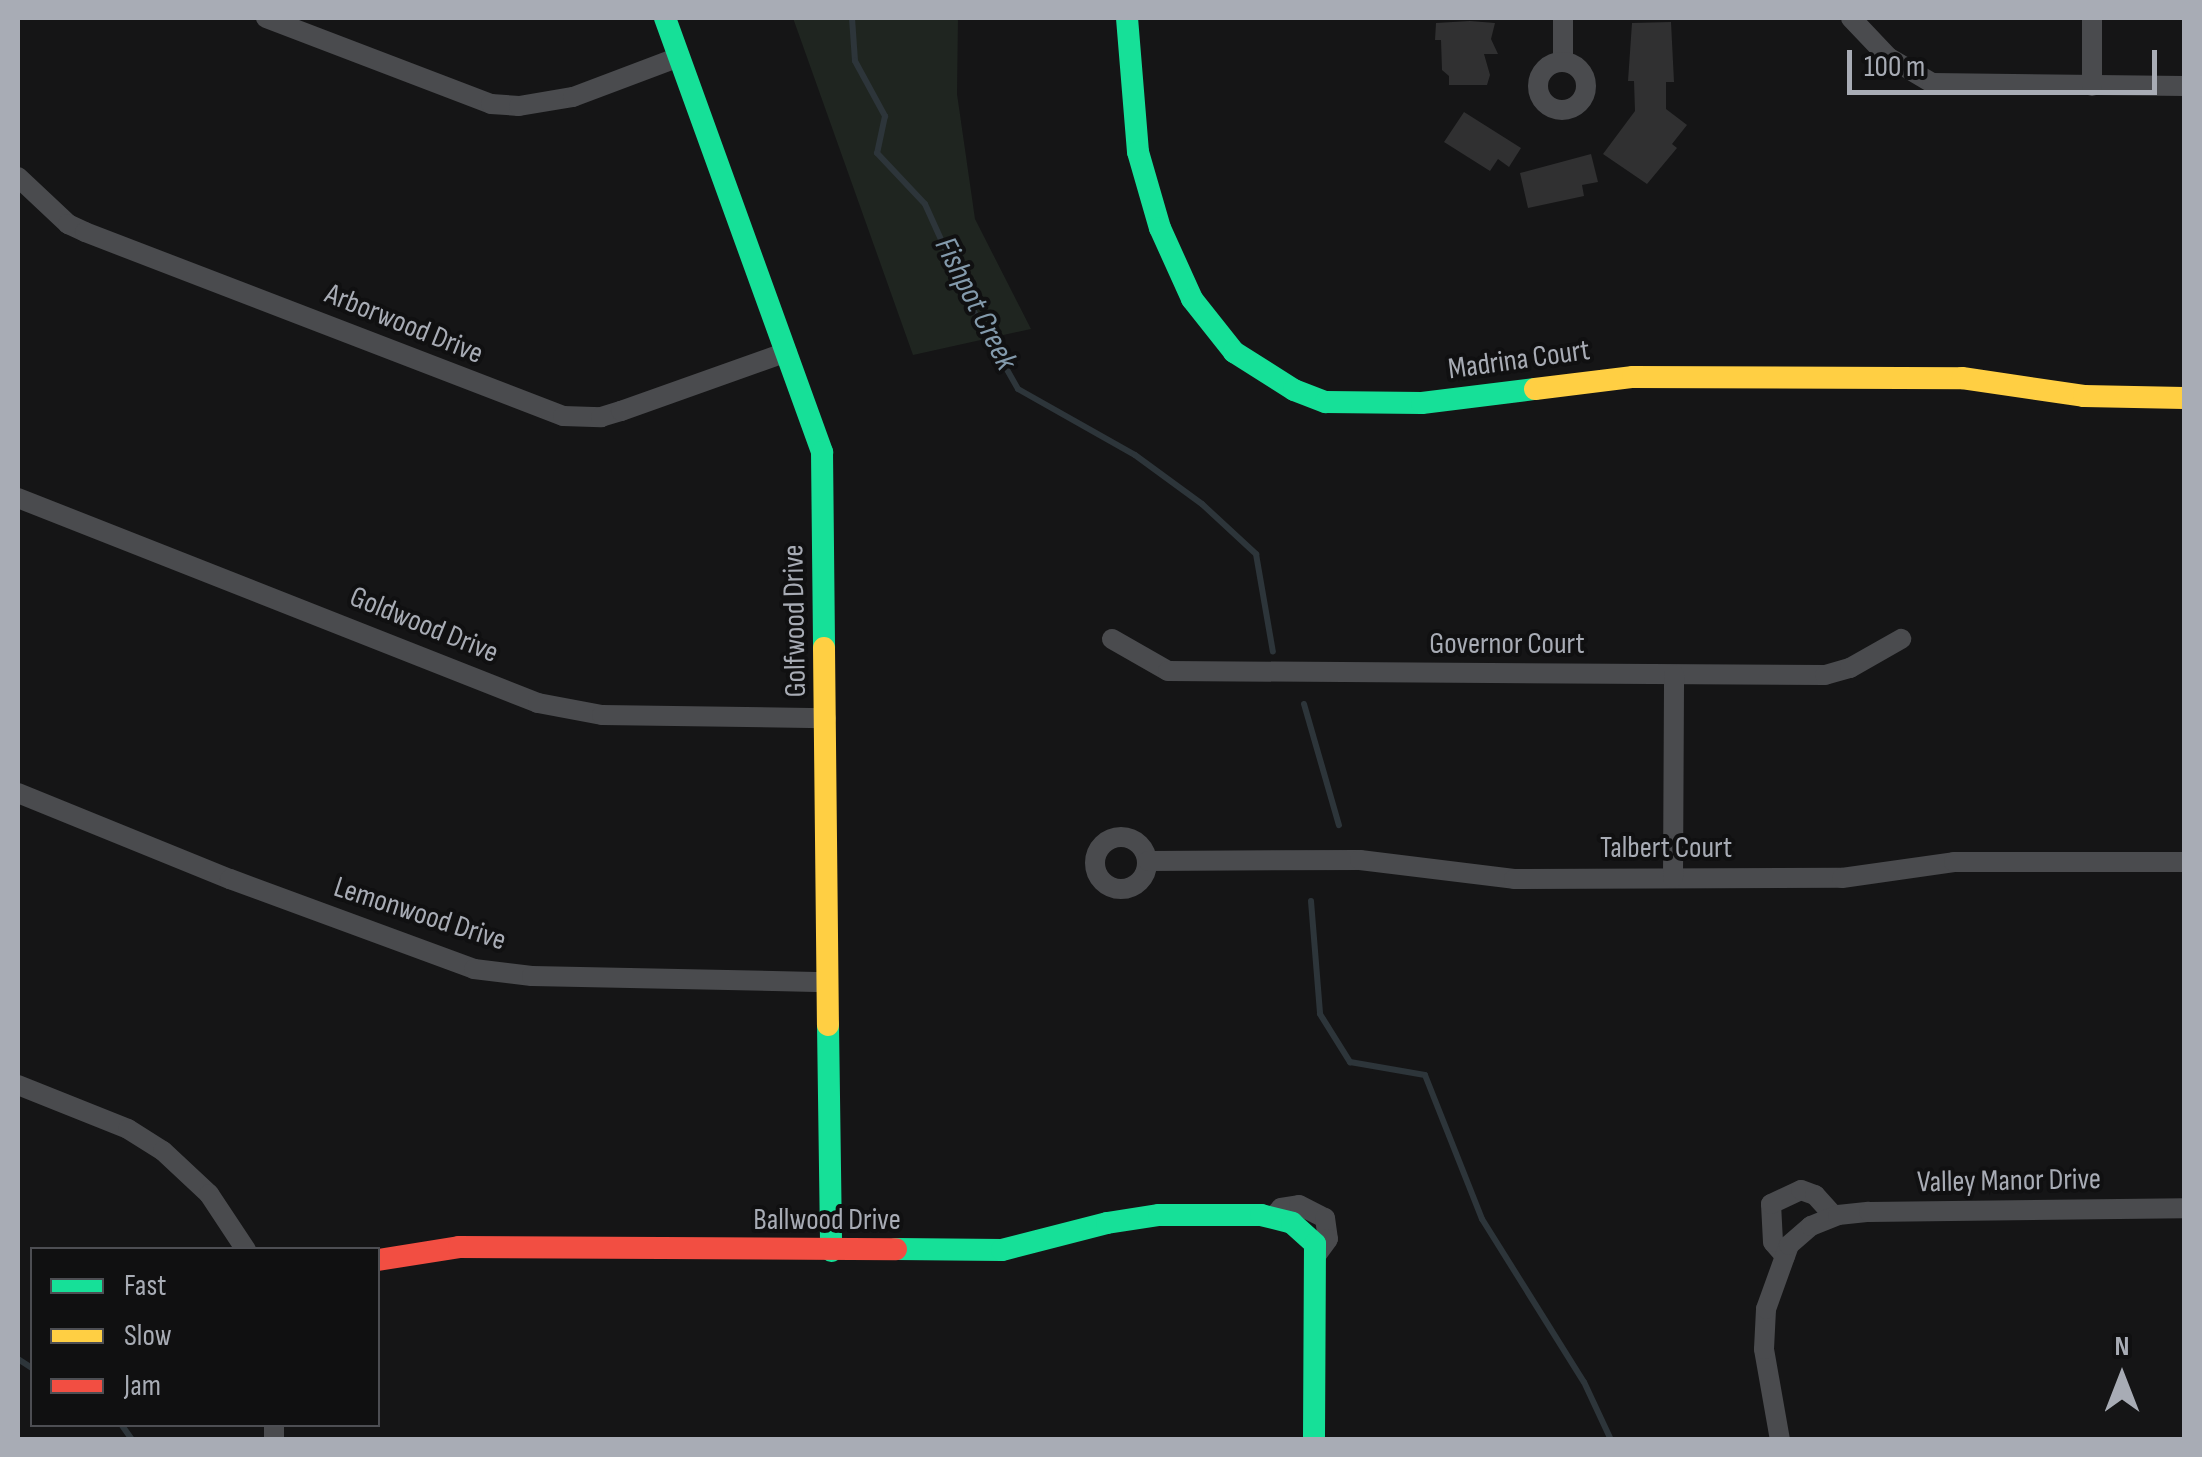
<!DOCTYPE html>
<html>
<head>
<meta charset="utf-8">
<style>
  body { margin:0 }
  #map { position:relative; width:2202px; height:1457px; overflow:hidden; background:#151516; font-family:"Sofia Sans Condensed",sans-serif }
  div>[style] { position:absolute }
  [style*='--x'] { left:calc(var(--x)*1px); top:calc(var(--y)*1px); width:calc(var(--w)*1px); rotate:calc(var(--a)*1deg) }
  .green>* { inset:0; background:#1f2520 }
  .stream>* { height:6px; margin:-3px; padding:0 3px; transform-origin:3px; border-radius:3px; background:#2d353a }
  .building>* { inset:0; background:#303031 }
  .street>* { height:20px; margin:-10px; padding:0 10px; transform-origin:10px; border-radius:10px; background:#4a4b4e }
  .street>.ring { margin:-10px; padding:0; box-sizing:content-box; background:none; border:20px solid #4a4b4e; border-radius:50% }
  .fast>* { height:22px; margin:-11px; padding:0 11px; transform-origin:11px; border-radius:11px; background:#16e098 }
  .slow>* { height:22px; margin:-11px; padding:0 11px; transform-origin:11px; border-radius:11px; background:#ffcf43 }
  .jam>* { height:22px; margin:-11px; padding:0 11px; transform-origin:11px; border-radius:11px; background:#f24e42 }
  span { translate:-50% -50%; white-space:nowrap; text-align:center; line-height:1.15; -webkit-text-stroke:8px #101011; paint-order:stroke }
  .street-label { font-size:30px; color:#a8acb5 }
  .water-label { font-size:32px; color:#839aac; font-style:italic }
  .frame { position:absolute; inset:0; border:20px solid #a8acb5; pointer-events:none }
  .legend { position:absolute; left:30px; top:1247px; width:350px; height:180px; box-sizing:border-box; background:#101011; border:2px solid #4d4e53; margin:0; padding:12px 18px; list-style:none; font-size:30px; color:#a8acb5 }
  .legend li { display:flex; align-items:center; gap:20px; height:50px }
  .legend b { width:50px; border:2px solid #4d4e53 }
  .north { position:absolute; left:2072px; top:1327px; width:100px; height:100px; -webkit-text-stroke:8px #101011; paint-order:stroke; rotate:0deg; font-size:28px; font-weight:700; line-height:40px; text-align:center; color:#a8acb5 }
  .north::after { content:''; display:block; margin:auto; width:35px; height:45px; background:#a8acb5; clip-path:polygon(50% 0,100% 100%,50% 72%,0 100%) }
  .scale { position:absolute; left:1847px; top:50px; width:310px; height:45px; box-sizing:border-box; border:5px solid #a8acb5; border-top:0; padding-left:12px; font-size:30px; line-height:35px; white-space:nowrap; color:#a8acb5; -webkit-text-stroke:8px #101011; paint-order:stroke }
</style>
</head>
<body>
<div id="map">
  <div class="green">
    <div style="clip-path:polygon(793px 18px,958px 18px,957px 94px,975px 219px,1031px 329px,913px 355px)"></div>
  </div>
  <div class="stream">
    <div style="--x:852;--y:18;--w:43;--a:86"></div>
    <div style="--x:855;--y:61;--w:63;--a:61.4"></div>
    <div style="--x:885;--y:116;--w:38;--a:102"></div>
    <div style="--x:877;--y:153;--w:70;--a:46.7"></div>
    <div style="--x:925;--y:204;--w:114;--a:65.7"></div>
    <div style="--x:972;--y:308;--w:93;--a:60.4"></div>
    <div style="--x:1018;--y:389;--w:134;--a:29.4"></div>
    <div style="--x:1135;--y:455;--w:83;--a:36.2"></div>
    <div style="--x:1202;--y:504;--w:74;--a:42.8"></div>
    <div style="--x:1256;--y:554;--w:99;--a:80.2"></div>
    <div style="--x:1304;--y:704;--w:126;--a:73.9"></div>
    <div style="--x:1311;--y:901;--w:113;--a:85.4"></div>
    <div style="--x:1320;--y:1014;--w:57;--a:58"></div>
    <div style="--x:1350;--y:1062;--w:76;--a:9.8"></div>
    <div style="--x:1425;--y:1075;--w:155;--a:68.4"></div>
    <div style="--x:1482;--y:1219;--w:192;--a:58"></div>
    <div style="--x:1584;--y:1382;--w:64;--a:65"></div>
    <div style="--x:18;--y:1359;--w:17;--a:33"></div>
    <div style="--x:121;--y:1424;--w:19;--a:55"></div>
  </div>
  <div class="building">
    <div style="clip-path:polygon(1470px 21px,1495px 23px,1491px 39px,1498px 54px,1484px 54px,1490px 75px,1487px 85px,1449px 85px,1449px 76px,1442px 70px,1441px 40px,1435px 40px,1436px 23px)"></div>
    <div style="clip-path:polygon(1671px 22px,1674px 82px,1666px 82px,1666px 109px,1687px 125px,1672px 144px,1677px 148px,1647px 184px,1603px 154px,1635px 111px,1634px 81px,1628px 81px,1632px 23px)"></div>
    <div style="clip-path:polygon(1464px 112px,1521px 148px,1509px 167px,1498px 159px,1490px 171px,1444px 142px)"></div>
    <div style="clip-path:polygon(1591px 154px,1598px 182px,1582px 185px,1584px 196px,1528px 208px,1520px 173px)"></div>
  </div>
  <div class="street">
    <div style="--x:266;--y:18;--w:241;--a:20.9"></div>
    <div style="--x:491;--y:104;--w:28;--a:4"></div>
    <div style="--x:519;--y:106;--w:55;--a:-9.5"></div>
    <div style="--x:573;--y:97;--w:113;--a:-20.7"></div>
    <div style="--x:1851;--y:18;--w:54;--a:46.5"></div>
    <div style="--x:1888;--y:57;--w:51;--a:30.6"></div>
    <div style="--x:1932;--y:83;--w:252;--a:0.7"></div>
    <div style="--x:1563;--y:61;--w:43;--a:-90"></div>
    <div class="ring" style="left:1538px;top:62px;width:28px;height:28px"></div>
    <div style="--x:2092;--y:86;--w:68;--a:-90"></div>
    <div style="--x:18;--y:177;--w:69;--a:43.2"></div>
    <div style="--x:68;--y:224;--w:19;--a:25"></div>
    <div style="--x:85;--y:232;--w:512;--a:21.05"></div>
    <div style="--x:563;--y:416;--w:38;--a:2"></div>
    <div style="--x:601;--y:417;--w:21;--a:-17"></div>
    <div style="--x:621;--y:411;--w:176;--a:-19.6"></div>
    <div style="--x:18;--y:498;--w:559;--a:21.52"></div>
    <div style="--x:538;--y:703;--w:65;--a:10.6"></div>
    <div style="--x:602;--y:715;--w:224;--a:0.8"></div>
    <div style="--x:1112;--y:639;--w:64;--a:29.7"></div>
    <div style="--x:1168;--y:671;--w:657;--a:0.35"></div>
    <div style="--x:1825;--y:675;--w:26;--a:-16"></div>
    <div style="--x:1850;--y:668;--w:59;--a:-29.6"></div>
    <div style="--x:18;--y:793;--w:229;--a:22.1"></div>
    <div style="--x:230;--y:879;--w:260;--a:20.2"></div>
    <div style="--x:474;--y:969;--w:58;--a:6.9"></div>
    <div style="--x:532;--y:976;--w:295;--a:1.2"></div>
    <div class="ring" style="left:1095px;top:837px;width:32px;height:32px"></div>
    <div style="--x:1148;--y:861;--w:212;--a:-0.3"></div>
    <div style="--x:1360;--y:860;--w:155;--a:7"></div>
    <div style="--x:1514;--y:879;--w:328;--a:-0.2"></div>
    <div style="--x:1842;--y:878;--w:113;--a:-8.1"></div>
    <div style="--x:1954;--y:862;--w:230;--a:0"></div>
    <div style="--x:1673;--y:878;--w:203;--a:-89.7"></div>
    <div style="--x:18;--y:1085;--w:118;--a:21.8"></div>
    <div style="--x:128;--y:1129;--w:41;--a:32.2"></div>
    <div style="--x:163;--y:1151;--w:63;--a:43.1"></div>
    <div style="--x:209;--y:1194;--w:67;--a:56.5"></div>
    <div style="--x:1273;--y:1217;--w:12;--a:-48"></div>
    <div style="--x:1281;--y:1208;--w:18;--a:-9"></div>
    <div style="--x:1299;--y:1205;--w:29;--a:27"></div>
    <div style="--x:1325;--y:1218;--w:21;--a:82"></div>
    <div style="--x:1328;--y:1239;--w:19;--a:126"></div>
    <div style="--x:1785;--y:1256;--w:18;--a:-131"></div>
    <div style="--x:1773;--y:1242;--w:38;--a:-93"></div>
    <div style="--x:1771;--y:1204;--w:33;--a:-25"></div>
    <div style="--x:1801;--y:1190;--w:15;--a:20"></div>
    <div style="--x:1815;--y:1195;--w:28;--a:48"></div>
    <div style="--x:274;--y:1424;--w:16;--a:90"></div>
    <div style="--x:1780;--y:1440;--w:92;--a:-100"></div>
    <div style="--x:1764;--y:1349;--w:40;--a:-87.1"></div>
    <div style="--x:1766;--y:1309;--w:68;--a:-70.2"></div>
    <div style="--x:1789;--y:1245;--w:29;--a:-41"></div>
    <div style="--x:1811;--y:1226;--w:29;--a:-22"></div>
    <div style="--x:1838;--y:1215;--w:31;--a:-6"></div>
    <div style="--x:1869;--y:1212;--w:315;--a:-0.7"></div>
  </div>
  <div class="fast">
    <div style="--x:665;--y:18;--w:462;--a:70.1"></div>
    <div style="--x:822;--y:452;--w:196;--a:89.4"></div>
    <div style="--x:1127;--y:18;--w:134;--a:85.3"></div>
    <div style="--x:1138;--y:152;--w:79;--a:73.9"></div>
    <div style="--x:1160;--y:228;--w:78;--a:65.7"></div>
    <div style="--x:1192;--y:299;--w:68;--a:51.6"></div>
    <div style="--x:1234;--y:352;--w:71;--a:32.3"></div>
    <div style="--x:1294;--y:390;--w:34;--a:21"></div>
    <div style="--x:1326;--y:402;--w:96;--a:0.6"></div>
    <div style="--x:1422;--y:403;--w:114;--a:-7.1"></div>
    <div style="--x:828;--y:1025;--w:226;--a:89.2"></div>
    <div style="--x:896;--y:1249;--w:106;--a:0.5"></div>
    <div style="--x:1002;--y:1250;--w:108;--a:-14.4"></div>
    <div style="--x:1107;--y:1223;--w:53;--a:-8.7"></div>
    <div style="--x:1159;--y:1215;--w:102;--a:0"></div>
    <div style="--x:1261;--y:1215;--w:32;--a:14"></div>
    <div style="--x:1292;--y:1223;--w:31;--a:42"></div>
    <div style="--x:1315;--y:1244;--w:196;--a:90.3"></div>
  </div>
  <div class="slow">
    <div style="--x:1535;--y:389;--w:99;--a:-7"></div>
    <div style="--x:1633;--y:377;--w:329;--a:0.2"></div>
    <div style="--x:1962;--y:378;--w:123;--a:8.4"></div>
    <div style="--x:2084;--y:396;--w:100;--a:1.1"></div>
    <div style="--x:824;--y:648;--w:377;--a:89.4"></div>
  </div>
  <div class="jam">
    <div style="--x:378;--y:1260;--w:82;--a:-9.1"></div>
    <div style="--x:459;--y:1247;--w:437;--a:0.3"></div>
  </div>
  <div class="street-label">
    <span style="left:404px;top:324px;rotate:22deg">Arborwood Drive</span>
    <span style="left:1519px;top:360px;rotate:-8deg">Madrina Court</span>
    <span style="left:795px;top:621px;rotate:-91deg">Golfwood Drive</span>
    <span style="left:424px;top:625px;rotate:22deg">Goldwood Drive</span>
    <span style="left:1507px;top:644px">Governor Court</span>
    <span style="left:1666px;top:848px">Talbert Court</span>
    <span style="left:420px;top:914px;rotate:18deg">Lemonwood Drive</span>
    <span style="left:2009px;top:1181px;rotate:-1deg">Valley Manor Drive</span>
    <span style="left:827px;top:1220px">Ballwood Drive</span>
  </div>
  <div class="water-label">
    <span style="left:975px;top:304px;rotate:63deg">Fishpot Creek</span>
  </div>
  <div class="frame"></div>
  <ul class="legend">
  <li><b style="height:12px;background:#16e098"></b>Fast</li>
  <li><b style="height:12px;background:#ffcf43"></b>Slow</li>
  <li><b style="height:12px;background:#f24e42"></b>Jam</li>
  </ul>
  <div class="north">N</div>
  <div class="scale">100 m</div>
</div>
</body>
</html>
